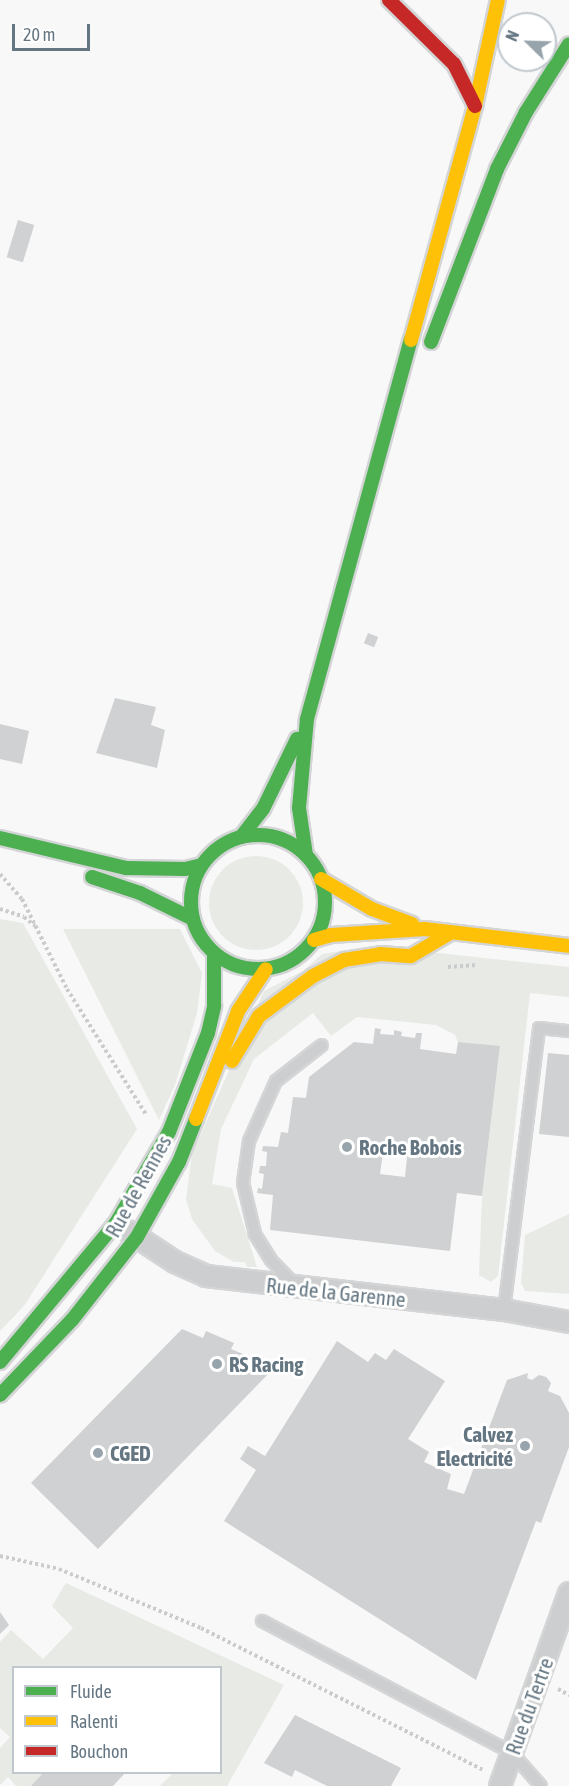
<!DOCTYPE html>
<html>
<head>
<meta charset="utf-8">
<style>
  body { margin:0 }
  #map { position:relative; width:569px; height:1786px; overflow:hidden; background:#f8f8f8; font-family:"Asap Condensed",sans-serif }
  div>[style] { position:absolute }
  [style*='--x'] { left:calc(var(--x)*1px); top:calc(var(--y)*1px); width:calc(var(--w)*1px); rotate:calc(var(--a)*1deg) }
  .green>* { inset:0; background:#e7eae5 }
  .round { border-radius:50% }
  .building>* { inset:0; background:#cfd1d2; transform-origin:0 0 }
  .path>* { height:4px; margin-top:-2px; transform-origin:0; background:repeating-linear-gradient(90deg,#cacbcc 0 3px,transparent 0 6px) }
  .roads { filter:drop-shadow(2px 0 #d4d5d6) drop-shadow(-2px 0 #d4d5d6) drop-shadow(0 2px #d4d5d6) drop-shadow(0 -2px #d4d5d6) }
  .lane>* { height:10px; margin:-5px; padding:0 5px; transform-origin:5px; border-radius:5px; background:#cdcecf }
  .street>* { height:20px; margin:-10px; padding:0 10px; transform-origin:10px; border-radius:10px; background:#cdcecf }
  .fast>* { height:14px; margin:-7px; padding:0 7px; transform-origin:7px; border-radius:7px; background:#4caf50 }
  .fast>.ring { margin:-7px; padding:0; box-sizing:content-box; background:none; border:14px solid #4caf50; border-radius:50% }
  .slow>* { height:14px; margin:-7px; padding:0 7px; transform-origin:7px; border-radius:7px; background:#ffc107 }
  .jam>* { height:14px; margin:-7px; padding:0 7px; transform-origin:7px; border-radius:7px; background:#c62828 }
  .dots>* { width:16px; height:16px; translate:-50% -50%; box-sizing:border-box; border:3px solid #fff; border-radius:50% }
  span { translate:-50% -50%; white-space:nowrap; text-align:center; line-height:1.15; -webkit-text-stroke:6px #fff; paint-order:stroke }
  .poi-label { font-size:21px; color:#647682; font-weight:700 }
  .left { translate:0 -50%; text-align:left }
  .right { translate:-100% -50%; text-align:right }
  .street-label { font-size:21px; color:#647682 }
  .legend { position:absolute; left:12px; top:1666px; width:210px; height:108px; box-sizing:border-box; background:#fff; border:2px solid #c1c8cd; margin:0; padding:8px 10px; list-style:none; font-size:18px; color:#647682 }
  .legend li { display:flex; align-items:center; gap:12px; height:30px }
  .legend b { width:30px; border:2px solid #c1c8cd }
  .north { position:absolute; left:497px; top:12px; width:60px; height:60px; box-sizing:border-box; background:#fff; border:2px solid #c1c8cd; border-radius:50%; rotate:293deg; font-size:16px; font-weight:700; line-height:24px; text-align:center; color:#647682 }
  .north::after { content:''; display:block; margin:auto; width:21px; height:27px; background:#98a4ab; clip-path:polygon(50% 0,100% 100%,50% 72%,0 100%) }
  .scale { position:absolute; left:12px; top:24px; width:78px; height:27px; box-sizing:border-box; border:3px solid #647682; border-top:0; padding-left:8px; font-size:18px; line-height:21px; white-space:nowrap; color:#647682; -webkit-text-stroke:4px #fff; paint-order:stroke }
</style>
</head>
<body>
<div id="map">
  <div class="green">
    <div class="round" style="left:209px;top:856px;width:94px;height:94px"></div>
    <div style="clip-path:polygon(0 919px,23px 923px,137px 1129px,24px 1306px,0 1331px)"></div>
    <div style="clip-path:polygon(63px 929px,180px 929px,202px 973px,197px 1013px,175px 1085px,159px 1120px)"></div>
    <div style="clip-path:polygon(373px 946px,569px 967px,569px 997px,530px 993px,498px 1276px,491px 1282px,479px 1275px,482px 1196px,500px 1047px,458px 1042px,455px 1035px,436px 1025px,357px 1017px,331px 1036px,313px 1013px,254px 1059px,221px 1129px,212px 1184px,232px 1188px,257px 1267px,247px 1267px,245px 1262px,234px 1262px,215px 1251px,192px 1219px,186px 1199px,192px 1154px,264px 991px,303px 971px,322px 954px)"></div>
    <div style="clip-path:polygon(569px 1214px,569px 1294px,525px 1291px,521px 1283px,525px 1235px)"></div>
    <div style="clip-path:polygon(66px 1583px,284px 1685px,227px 1786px,160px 1786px,173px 1773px,220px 1772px,220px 1668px,14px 1668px,14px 1772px,44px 1773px,31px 1786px,16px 1786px,8px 1777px,0 1785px,0 1748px,10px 1737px,0 1728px,0 1642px,11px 1630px,43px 1659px,73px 1628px,52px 1606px)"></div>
  </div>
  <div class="building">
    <div style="left:18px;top:220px;width:17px;height:39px;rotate:17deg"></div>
    <div style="left:368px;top:633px;width:11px;height:11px;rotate:22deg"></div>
    <div style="clip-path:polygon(115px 698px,156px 707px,151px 725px,165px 730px,157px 768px,96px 753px)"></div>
    <div style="clip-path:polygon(0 724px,29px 731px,22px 764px,0 759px)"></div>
    <div style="clip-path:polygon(evenodd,375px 1028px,381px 1029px,380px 1034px,394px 1035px,394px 1030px,402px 1032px,401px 1036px,415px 1038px,416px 1033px,422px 1033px,420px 1049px,456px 1054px,458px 1042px,500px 1046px,482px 1196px,457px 1193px,450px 1251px,270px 1230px,273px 1195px,257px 1193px,258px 1188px,262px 1189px,264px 1174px,259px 1173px,260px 1166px,266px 1166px,267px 1152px,262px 1151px,263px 1146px,278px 1147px,281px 1132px,288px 1133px,293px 1097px,306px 1098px,309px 1077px,354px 1042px,373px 1044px,375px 1028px,384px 1145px,408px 1148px,405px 1177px,380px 1174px,384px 1145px)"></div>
    <div style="clip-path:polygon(548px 1053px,569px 1055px,569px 1137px,539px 1134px)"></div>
    <div style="clip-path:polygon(182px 1329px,203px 1338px,206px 1331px,234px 1343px,231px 1349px,275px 1367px,98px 1549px,31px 1483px)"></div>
    <div style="clip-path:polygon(337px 1341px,368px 1362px,375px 1353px,386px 1360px,394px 1349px,445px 1381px,408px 1439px,429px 1452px,424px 1462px,451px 1474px,447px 1489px,464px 1494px,507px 1380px,528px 1373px,527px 1378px,532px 1380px,539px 1375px,546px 1377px,551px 1383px,548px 1391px,560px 1396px,569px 1413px,569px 1447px,541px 1523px,536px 1521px,476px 1680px,224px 1521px,256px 1470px,240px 1459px,248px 1446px,265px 1456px)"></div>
    <div style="clip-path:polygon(0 1612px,9px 1625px,0 1634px)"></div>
    <div style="clip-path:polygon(295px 1715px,401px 1768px,391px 1786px,327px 1786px,295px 1770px,292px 1777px,264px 1763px)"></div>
    <div style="clip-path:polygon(44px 1772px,126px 1772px,113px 1786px,31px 1786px)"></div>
  </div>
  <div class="path">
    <div style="--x:0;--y:874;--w:33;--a:49"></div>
    <div style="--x:22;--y:899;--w:101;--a:63.4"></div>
    <div style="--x:67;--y:989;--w:150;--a:57.8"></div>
    <div style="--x:0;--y:909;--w:25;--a:18"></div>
    <div style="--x:24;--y:917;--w:14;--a:39"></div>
    <div style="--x:448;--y:967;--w:29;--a:-4"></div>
    <div style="--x:0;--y:1556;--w:60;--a:12.4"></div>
    <div style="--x:59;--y:1569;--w:154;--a:22.6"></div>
    <div style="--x:201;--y:1628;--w:316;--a:26.7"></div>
    <div style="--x:558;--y:1689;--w:13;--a:29"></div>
  </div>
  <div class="roads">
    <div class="lane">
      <div style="--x:296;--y:1286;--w:36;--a:-134"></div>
      <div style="--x:271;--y:1260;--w:31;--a:-122"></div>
      <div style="--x:255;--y:1234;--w:52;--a:-103.2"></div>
      <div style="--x:243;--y:1183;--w:42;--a:-81.9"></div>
      <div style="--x:249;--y:1141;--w:66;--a:-65.8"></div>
      <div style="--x:276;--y:1081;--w:58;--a:-38"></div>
      <div style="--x:504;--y:1310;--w:284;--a:-82.9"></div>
      <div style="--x:539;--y:1028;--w:30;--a:6"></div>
      <div style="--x:262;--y:1621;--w:283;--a:27.8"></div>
      <div style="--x:512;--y:1753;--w:44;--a:48.7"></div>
    </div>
    <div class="street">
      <div style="--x:128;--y:1231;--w:56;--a:33.4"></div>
      <div style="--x:175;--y:1262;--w:34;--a:24"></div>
      <div style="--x:206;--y:1276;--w:300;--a:6.5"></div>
      <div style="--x:504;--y:1310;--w:66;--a:10.5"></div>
      <div style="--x:500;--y:1786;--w:205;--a:-70.3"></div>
    </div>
    <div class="fast">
      <div style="--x:431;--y:342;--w:185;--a:-69.1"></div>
      <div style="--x:497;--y:169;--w:64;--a:-63"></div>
      <div style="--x:526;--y:112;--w:80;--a:-57.7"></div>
      <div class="ring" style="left:191px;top:835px;width:120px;height:120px"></div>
      <div style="--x:241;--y:837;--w:36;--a:-52"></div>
      <div style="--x:263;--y:809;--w:78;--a:-64.1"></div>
      <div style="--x:0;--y:838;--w:130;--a:13.4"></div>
      <div style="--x:126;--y:868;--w:59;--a:1"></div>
      <div style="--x:185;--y:869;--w:17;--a:-13"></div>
      <div style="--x:306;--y:855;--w:48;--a:-98.5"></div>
      <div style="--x:299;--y:808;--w:89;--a:-84.9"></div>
      <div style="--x:307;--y:719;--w:393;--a:-74.7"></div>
      <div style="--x:92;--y:877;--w:51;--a:18.4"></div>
      <div style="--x:140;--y:893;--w:59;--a:26.1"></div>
      <div style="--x:0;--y:1362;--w:181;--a:-50.2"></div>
      <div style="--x:116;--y:1223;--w:105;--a:-59.8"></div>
      <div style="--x:169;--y:1132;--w:106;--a:-68.5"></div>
      <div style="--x:208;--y:1033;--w:28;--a:-77"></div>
      <div style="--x:214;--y:1006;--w:52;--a:-90"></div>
      <div style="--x:0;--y:1395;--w:104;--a:-46.2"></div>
      <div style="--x:72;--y:1320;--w:105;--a:-51.9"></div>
      <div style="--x:137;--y:1237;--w:86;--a:-60.8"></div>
      <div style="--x:179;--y:1162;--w:46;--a:-68.4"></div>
    </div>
    <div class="slow">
      <div style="--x:411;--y:340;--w:243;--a:-74.7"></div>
      <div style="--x:475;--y:106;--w:108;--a:-77.8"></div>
      <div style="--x:321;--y:879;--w:59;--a:30.5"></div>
      <div style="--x:372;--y:909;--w:43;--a:20.6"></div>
      <div style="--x:314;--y:940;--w:18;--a:-16"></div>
      <div style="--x:331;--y:935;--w:94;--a:-3.7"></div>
      <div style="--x:425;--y:929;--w:145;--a:6.7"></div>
      <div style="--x:232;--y:1061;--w:52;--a:-59"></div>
      <div style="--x:259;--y:1016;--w:67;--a:-36.5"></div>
      <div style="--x:313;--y:976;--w:35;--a:-27"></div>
      <div style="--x:344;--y:960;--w:36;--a:-9"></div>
      <div style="--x:380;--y:954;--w:31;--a:4"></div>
      <div style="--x:411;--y:956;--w:45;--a:-30.5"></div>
      <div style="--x:196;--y:1119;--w:116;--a:-68.7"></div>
      <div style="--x:238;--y:1011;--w:50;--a:-56.3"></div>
    </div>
    <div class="jam">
      <div style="--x:389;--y:0;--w:91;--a:44.6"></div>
      <div style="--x:454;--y:64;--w:47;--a:63.4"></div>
    </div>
  </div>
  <div class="dots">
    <div style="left:347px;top:1147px;background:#98a4ab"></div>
    <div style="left:217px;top:1364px;background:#98a4ab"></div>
    <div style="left:525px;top:1446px;background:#98a4ab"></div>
    <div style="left:98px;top:1453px;background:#98a4ab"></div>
  </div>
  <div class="poi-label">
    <span class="left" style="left:359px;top:1147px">Roche Bobois</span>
    <span class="left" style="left:229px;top:1364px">RS Racing</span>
    <span class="right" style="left:513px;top:1446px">Calvez<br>Electricité</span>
    <span class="left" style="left:110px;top:1453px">CGED</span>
  </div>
  <div class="street-label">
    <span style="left:138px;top:1186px;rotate:-61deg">Rue de Rennes</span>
    <span style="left:336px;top:1292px;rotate:6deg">Rue de la Garenne</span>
    <span style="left:529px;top:1706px;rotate:-70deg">Rue du Tertre</span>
  </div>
  <ul class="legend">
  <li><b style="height:8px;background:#4caf50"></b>Fluide</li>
  <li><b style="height:8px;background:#ffc107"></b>Ralenti</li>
  <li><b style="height:8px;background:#c62828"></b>Bouchon</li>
  </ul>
  <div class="north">N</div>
  <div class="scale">20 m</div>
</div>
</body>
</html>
